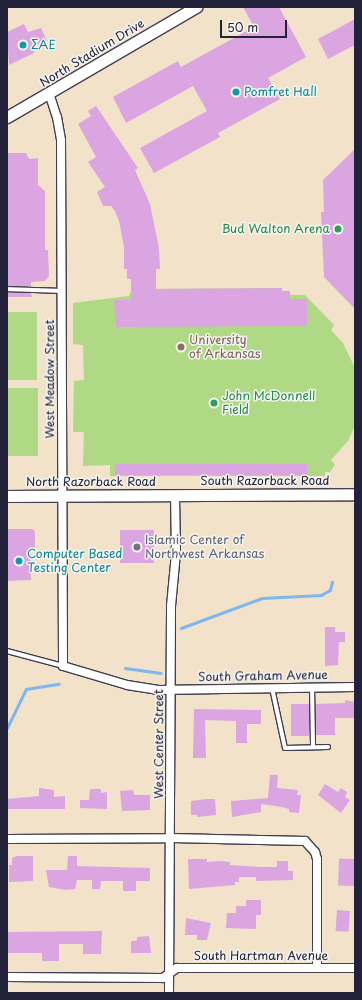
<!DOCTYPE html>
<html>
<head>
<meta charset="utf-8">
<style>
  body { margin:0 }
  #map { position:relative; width:362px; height:1000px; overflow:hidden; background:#f2e2c9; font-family:"Playpen Sans",sans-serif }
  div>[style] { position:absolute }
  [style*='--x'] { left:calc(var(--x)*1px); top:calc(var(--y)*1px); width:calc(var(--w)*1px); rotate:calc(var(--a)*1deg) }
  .green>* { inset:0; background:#afd984; transform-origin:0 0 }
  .stream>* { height:2.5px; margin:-1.25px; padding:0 1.25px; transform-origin:1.25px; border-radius:1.25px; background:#7cb8ee }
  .building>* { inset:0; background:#daa5e1; transform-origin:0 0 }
  .roads { filter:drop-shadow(1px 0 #413f50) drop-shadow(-1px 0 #413f50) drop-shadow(0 1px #413f50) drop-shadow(0 -1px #413f50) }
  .lane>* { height:4px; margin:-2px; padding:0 2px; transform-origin:2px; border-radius:2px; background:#fff }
  .street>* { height:8px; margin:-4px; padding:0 4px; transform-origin:4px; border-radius:4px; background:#fff }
  .secondary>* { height:11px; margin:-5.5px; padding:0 5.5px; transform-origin:5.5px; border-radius:5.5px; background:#fff }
  .dots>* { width:11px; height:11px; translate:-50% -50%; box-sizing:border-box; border:2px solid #f6f6f2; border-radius:50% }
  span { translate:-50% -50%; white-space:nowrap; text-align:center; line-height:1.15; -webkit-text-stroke:3px #f6f6f2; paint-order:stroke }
  .culture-label { font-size:12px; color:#0d838f }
  .left { translate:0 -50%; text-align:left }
  .street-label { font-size:12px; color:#22223b }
  .leisure-label { font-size:12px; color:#27864d }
  .right { translate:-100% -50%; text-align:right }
  .education-label { font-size:12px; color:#785e54 }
  .worship-label { font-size:12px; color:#5b616d }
  .frame { position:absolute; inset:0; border:8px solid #22223b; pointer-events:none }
  .scale { position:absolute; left:220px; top:20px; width:67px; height:18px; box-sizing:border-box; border:2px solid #22223b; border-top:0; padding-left:5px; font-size:12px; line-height:14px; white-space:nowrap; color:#22223b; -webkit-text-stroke:3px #f6f6f2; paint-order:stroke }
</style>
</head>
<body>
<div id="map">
  <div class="green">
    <div style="clip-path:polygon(282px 288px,282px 291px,290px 291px,290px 295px,305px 295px,334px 325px,331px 330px,343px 343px,355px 368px,355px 425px,348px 441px,331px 460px,335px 465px,330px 472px,325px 472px,325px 476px,110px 476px,110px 465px,83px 466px,84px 432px,73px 432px,74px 381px,84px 380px,83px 345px,73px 344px,73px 303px,129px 296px,131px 291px,139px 291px,139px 289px)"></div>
    <div style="left:7px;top:312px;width:30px;height:68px"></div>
    <div style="left:7px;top:388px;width:31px;height:68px"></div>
  </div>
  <div class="stream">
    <div style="--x:181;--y:628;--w:86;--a:-20.3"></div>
    <div style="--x:262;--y:598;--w:59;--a:-2.9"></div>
    <div style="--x:321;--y:595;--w:10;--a:-29"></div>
    <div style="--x:330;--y:590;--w:8;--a:-76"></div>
    <div style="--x:125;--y:668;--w:36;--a:8"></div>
    <div style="--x:7;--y:728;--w:43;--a:-64"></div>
    <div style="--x:26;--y:689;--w:33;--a:-9"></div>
  </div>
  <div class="building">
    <div style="clip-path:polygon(243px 7px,279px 7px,306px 57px,268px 78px,280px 99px,218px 133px,220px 137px,154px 173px,140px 148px,207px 111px,193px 86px,126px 123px,113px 97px,178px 61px,181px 67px,254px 27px)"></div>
    <div style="clip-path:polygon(355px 19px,355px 45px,328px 59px,318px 39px)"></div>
    <div style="clip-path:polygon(24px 24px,28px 32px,41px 28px,47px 41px,32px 48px,34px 53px,9px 65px,7px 32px)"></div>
    <div style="clip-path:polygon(96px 106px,138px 168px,135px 170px,150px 204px,159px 248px,160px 269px,156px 269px,156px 289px,282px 288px,282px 291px,290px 291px,290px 299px,307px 299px,307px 326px,116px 327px,114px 300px,131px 300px,131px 279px,127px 279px,127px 269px,124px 269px,124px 247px,119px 221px,115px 211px,111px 206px,103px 206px,97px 192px,105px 187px,88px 162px,96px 157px,78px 124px,91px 116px,88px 111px)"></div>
    <div style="clip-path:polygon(355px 149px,355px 309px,324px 277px,321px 212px,324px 212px,323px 180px)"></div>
    <div style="clip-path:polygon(7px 153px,26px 153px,29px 159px,38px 158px,38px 185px,45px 191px,45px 250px,48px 250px,49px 276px,45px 281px,31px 282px,31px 286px,7px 286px)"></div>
    <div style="clip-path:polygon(7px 292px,31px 293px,32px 297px,7px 297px)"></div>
    <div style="left:307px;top:464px;width:11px;height:192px;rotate:90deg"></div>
    <div style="clip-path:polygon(7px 529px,33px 529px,35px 532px,35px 549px,30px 549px,31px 580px,7px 581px)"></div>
    <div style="left:120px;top:530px;width:34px;height:33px"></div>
    <div style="clip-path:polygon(325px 627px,335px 627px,335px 632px,345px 632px,345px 642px,339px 642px,338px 665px,325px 666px)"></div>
    <div style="clip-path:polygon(345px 700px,355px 702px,355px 718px,335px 718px,335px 735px,316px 735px,316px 704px,345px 703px)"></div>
    <div style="left:291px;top:704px;width:18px;height:32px"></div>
    <div style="clip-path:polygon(194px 709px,261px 710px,261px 724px,247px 724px,247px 743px,236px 743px,236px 721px,205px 720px,206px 758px,193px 758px)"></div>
    <div style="clip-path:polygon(270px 775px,278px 775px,277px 788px,298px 790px,297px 795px,301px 795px,299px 813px,289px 812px,289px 809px,282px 807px,261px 804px,261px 812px,232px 817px,231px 801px,268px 798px)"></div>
    <div style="clip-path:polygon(325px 784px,338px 792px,341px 788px,347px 792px,345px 797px,350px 800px,341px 813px,318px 795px)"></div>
    <div style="clip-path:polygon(39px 788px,54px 790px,54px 797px,65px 796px,65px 809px,7px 809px,7px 799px,39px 796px)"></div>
    <div style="clip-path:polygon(90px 789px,101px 789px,101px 793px,107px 792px,107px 809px,80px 808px,80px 800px,89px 800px)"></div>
    <div style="clip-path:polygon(133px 790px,134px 795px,150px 795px,150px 810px,122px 811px,120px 791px)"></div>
    <div style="clip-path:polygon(206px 799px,215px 799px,216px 815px,197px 817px,197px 815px,191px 815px,191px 801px)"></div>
    <div style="clip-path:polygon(17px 856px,33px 856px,33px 881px,9px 882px,9px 865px,12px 865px,12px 858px)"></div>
    <div style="clip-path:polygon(68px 856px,77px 856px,77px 866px,150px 868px,150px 881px,136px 881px,136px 891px,123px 891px,123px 881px,101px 881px,100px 889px,92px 889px,92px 880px,77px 880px,75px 889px,65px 890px,49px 887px,46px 870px,67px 870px)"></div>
    <div style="clip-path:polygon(188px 859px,207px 859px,207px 862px,221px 861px,230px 862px,230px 865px,260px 867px,277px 867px,277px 861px,288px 861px,288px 871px,293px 871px,293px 880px,256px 881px,256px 877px,239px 877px,239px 882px,235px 882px,235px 885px,189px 889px)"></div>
    <div style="left:355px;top:859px;width:27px;height:16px;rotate:92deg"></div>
    <div style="clip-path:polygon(246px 900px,261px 900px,261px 915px,256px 915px,256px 929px,226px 928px,227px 913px,236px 913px,236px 906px,246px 906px)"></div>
    <div style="left:337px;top:910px;width:13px;height:21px;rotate:4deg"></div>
    <div style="clip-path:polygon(186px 918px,211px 923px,207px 940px,197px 940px,197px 935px,185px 935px)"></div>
    <div style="clip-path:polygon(102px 931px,101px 954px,83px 954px,83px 944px,59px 944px,59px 961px,42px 961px,42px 953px,7px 953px,7px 932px)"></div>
    <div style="clip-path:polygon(149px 936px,151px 953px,131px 953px,131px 941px,137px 941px,137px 937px)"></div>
  </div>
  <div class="roads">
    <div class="lane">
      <div style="--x:7;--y:289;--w:54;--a:2.1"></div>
      <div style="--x:7;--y:651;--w:58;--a:15"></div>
      <div style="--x:312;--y:687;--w:60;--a:89"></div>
      <div style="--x:272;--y:688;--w:61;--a:77.8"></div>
      <div style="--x:285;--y:748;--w:43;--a:-1.3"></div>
    </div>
    <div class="street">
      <div style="--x:49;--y:93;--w:25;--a:72"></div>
      <div style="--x:57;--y:117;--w:23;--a:80"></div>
      <div style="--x:61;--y:140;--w:526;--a:89.78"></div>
      <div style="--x:63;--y:666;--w:67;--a:16.5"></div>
      <div style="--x:127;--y:685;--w:32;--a:9"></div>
      <div style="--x:159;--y:690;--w:196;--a:-0.9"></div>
      <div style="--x:7;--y:839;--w:164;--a:-0.3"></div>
      <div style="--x:171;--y:838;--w:134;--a:1.3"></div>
      <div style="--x:305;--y:841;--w:15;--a:48"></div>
      <div style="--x:315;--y:852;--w:7;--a:74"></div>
      <div style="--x:317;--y:859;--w:109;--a:90"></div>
      <div style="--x:7;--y:977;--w:156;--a:0.4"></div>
      <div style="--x:163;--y:978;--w:17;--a:-36"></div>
      <div style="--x:177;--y:968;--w:178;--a:0"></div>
      <div style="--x:169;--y:993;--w:387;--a:-89.7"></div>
      <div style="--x:171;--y:606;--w:53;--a:-84.6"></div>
      <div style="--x:176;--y:553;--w:58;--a:-91"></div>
    </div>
    <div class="secondary">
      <div style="--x:7;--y:117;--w:219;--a:-30.2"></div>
      <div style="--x:7;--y:496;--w:348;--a:-0.3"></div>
    </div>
  </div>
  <div class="dots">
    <div style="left:23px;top:45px;background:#0f9aa8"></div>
    <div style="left:236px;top:92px;background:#0f9aa8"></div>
    <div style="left:338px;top:229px;background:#2e9e5b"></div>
    <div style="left:181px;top:347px;background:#8d6e63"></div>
    <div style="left:214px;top:403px;background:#2e9e5b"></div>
    <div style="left:137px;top:547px;background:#6b7280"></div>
    <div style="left:19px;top:561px;background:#0f9aa8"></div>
  </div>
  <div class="culture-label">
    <span class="left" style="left:31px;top:45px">ΣΑΕ</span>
    <span class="left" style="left:244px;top:92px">Pomfret Hall</span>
    <span class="left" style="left:27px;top:561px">Computer Based<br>Testing Center</span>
  </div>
  <div class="street-label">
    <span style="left:92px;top:53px;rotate:-31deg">North Stadium Drive</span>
    <span style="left:50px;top:379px;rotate:-90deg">West Meadow Street</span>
    <span style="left:265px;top:481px">South Razorback Road</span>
    <span style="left:91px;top:482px">North Razorback Road</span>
    <span style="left:263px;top:676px;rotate:-1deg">South Graham Avenue</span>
    <span style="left:159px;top:744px;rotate:-90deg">West Center Street</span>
    <span style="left:261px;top:956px">South Hartman Avenue</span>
  </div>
  <div class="leisure-label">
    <span class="right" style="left:330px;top:229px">Bud Walton Arena</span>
    <span class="left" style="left:222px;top:403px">John McDonnell<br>Field</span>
  </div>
  <div class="education-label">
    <span class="left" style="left:189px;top:347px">University<br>of Arkansas</span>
  </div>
  <div class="worship-label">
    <span class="left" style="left:145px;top:547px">Islamic Center of<br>Northwest Arkansas</span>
  </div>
  <div class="frame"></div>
  <div class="scale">50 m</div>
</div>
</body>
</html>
